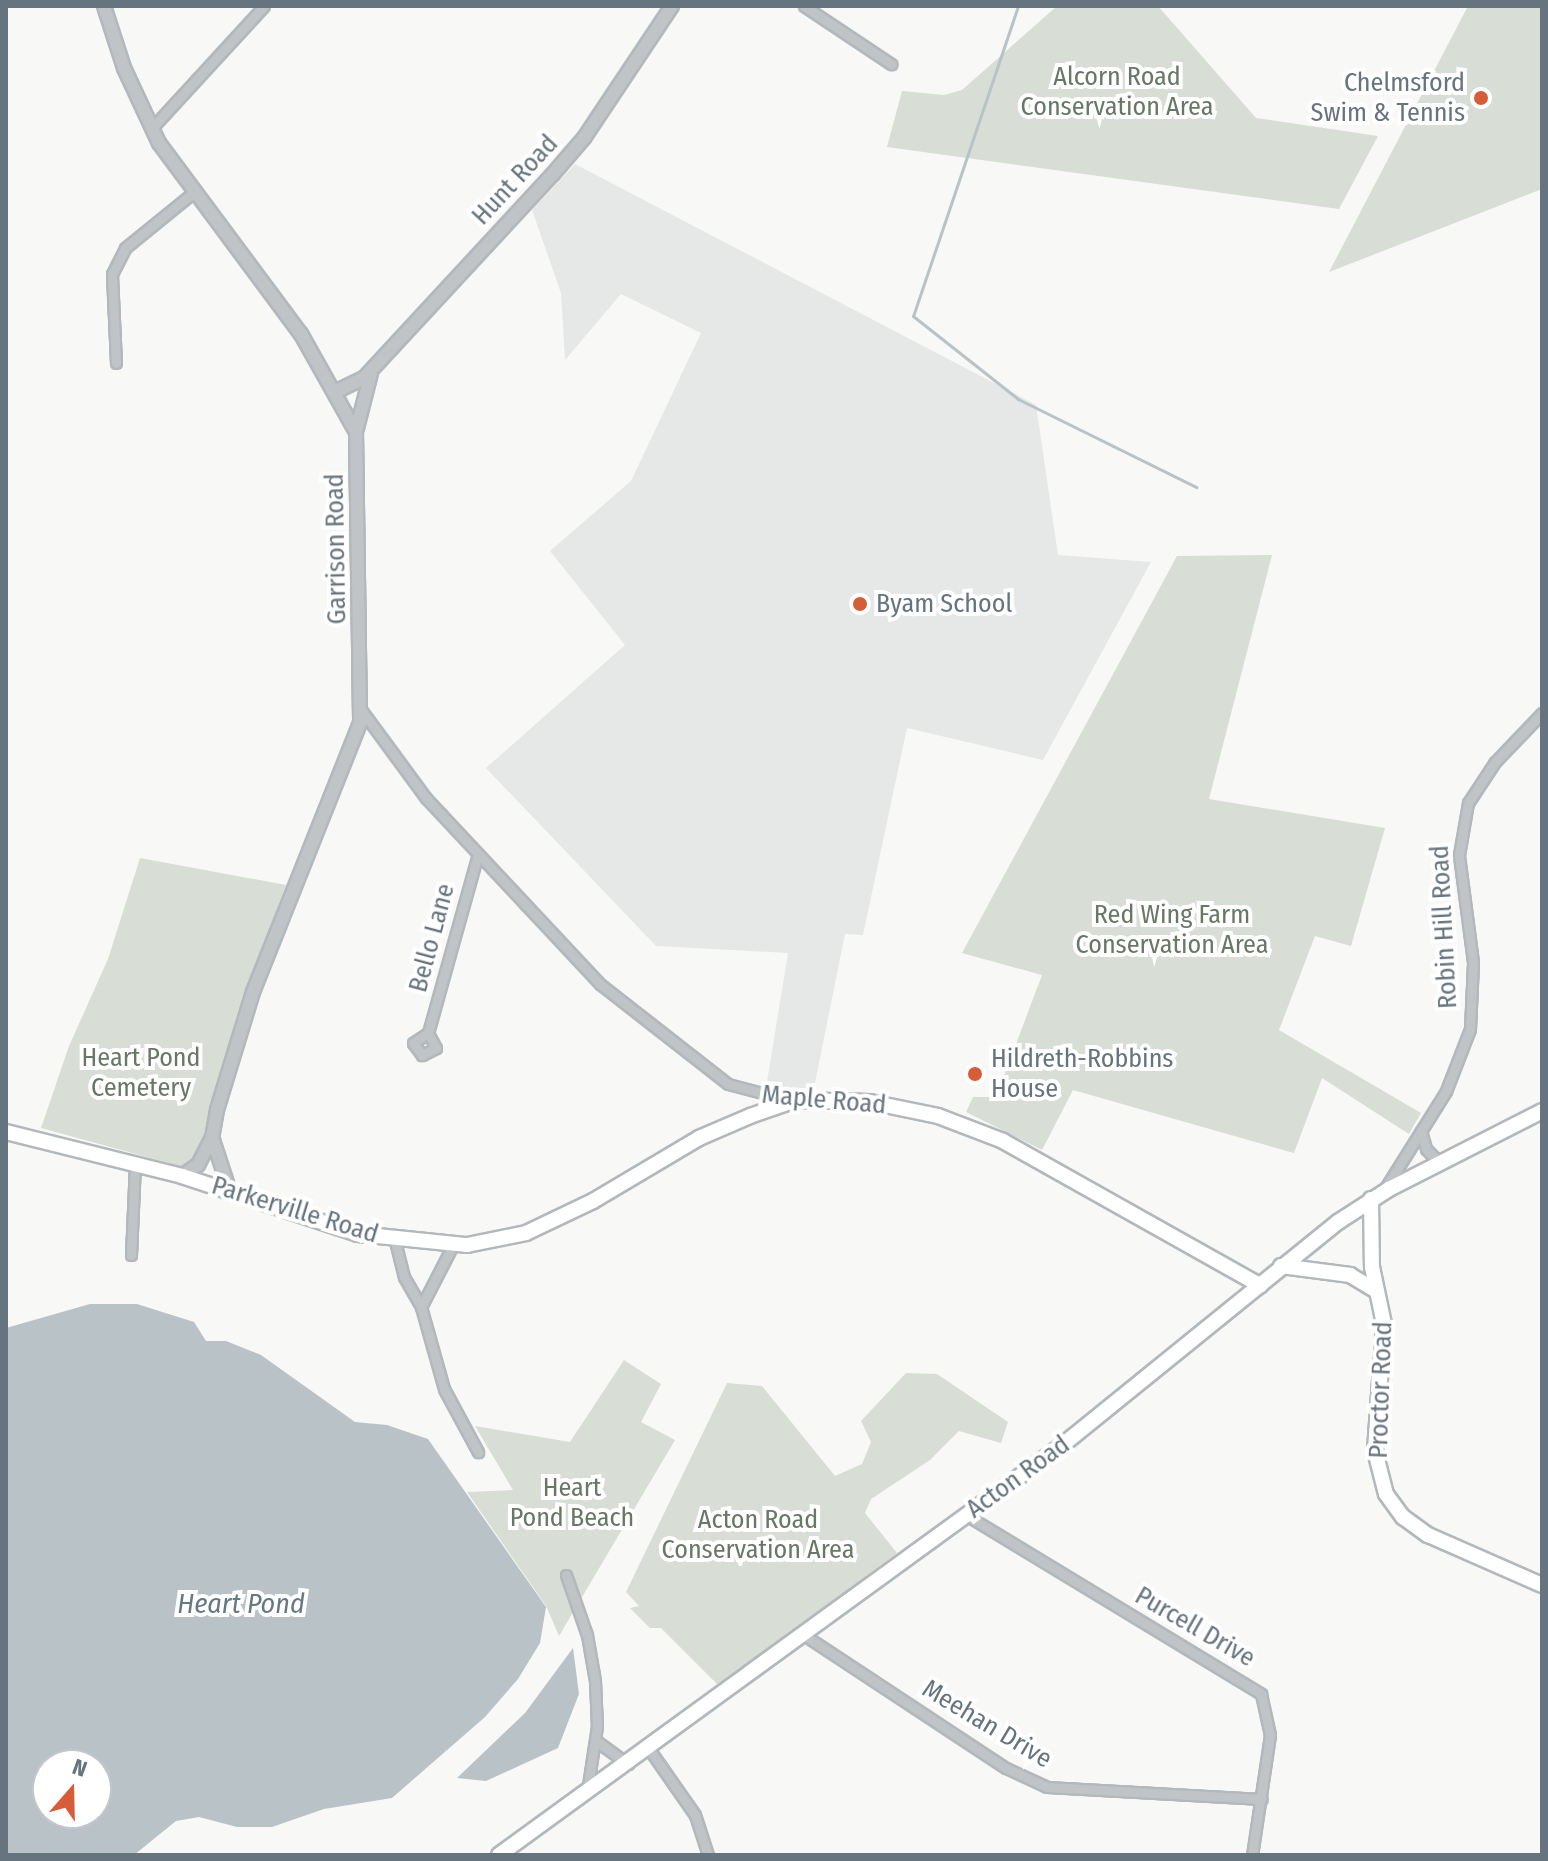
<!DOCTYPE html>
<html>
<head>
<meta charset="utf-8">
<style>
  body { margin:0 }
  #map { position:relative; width:1548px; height:1861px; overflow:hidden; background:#f8f8f6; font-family:"Fira Sans Condensed",sans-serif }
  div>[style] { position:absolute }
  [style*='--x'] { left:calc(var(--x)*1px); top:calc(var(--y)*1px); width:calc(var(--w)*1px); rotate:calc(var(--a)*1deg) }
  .built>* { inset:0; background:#e6e7e7 }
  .green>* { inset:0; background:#d8ddd6 }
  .water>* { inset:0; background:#b9c3c7 }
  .stream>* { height:3px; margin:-1.5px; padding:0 1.5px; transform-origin:1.5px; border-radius:1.5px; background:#b9c3c7 }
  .roads { filter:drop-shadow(2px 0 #b2b8bc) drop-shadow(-2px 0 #b2b8bc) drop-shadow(0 2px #b2b8bc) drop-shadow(0 -2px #b2b8bc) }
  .minor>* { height:9px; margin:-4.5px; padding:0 4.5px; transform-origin:4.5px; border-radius:4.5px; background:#c0c4c7 }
  .tertiary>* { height:12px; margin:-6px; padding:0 6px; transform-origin:6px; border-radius:6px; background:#c0c4c7 }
  .secondary>* { height:14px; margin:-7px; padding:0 7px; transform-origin:7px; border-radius:7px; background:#fff }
  .dots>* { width:22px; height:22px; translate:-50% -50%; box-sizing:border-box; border:4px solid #fff; border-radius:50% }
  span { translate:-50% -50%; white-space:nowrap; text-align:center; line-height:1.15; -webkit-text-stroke:8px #fff; paint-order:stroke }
  .park-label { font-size:26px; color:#677864 }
  .poi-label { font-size:26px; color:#66747f }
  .right { translate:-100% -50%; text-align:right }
  .left { translate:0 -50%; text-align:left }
  .street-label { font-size:26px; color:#66747f }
  .water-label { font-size:28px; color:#667980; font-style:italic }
  .frame { position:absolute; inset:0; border:8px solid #66747f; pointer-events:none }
  .north { position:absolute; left:32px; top:1749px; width:80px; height:80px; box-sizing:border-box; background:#fff; border:2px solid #c2c7cc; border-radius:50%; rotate:20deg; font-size:22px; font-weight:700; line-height:32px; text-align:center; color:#66747f }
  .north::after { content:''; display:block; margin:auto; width:28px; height:36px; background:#d75d38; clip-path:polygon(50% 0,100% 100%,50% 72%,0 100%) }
</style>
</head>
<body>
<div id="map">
  <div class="built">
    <div style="clip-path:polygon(575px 164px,1036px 405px,1058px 555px,1151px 562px,1043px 760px,907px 728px,863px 935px,845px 934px,814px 1088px,766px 1088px,788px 953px,656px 946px,486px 768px,625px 645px,550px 551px,631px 481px,701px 333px,621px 294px,565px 360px,561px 293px,532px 210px)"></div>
  </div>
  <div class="green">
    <div style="clip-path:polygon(1057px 6px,1158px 6px,1256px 118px,1378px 136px,1339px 209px,887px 147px,902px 91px,944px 95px,962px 90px)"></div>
    <div style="clip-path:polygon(1468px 6px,1542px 6px,1542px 189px,1329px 272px)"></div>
    <div style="clip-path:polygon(1272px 555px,1209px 799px,1385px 828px,1351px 946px,1315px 936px,1279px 1030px,1421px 1113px,1409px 1134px,1322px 1078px,1294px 1153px,1073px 1090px,1042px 1150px,966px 1112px,973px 1097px,996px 1097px,1042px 975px,962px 953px,1177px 556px)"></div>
    <div style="clip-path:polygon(140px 858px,286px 885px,237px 1015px,204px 1140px,195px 1159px,183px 1167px,41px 1128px,69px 1046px,108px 959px)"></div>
    <div style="clip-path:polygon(624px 1360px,661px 1384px,641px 1422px,675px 1440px,559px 1636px,546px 1606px,467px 1492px,513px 1490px,475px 1426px,570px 1442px)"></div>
    <div style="clip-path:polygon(906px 1373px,937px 1374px,1008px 1422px,1001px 1443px,959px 1431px,930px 1460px,871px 1499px,865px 1513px,897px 1553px,719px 1686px,661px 1628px,650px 1628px,630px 1608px,639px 1606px,626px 1592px,727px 1383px,762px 1386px,835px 1476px,862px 1464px,871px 1442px,861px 1421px)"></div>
  </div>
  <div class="water">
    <div style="clip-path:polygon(evenodd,90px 1304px,137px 1304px,194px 1322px,206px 1341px,226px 1341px,261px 1355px,355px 1422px,387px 1425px,428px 1439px,546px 1607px,540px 1643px,518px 1679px,485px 1717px,392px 1798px,324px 1809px,272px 1827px,237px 1827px,199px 1817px,176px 1821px,134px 1855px,6px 1855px,6px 1328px,90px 1304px,48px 1765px,96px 1765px,96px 1813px,48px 1813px,48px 1765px)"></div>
    <div style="clip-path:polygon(573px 1648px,579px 1694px,558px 1748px,486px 1781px,457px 1778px,525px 1713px)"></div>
  </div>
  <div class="stream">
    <div style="--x:1018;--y:6;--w:327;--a:108.7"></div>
    <div style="--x:913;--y:316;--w:134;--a:38.3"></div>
    <div style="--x:1018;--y:399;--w:199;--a:26.3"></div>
  </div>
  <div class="roads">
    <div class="minor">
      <div style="--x:804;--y:6;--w:105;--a:33.7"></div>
      <div style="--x:151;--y:129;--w:167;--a:-47.4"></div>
      <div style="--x:116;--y:363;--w:89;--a:-92.6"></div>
      <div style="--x:112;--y:274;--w:29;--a:-63"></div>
      <div style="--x:125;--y:248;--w:89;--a:-39.1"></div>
      <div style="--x:362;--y:711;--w:108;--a:53.7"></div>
      <div style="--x:426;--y:798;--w:255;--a:46.9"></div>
      <div style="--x:600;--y:984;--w:162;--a:38"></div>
      <div style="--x:728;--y:1084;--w:63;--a:14.7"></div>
      <div style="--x:428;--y:1033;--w:17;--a:62"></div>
      <div style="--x:436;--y:1048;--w:16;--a:153"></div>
      <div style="--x:422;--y:1055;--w:15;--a:-127"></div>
      <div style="--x:413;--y:1043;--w:18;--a:-34"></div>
      <div style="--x:428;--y:1033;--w:186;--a:-74.4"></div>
      <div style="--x:1421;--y:1131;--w:19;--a:74"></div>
      <div style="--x:1426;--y:1149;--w:20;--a:45"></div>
      <div style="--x:1384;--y:1190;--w:117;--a:-57.9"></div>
      <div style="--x:1446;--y:1091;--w:66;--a:-68.8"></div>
      <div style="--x:1470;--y:1029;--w:67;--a:-87.4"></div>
      <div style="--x:1473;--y:962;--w:108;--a:-97.5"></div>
      <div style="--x:1459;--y:855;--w:53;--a:-80.2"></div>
      <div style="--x:1468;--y:803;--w:49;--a:-56.6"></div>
      <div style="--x:1495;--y:762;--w:68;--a:-46.2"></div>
      <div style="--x:395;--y:1241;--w:37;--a:76"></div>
      <div style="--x:404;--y:1277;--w:34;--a:60"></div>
      <div style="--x:421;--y:1307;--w:85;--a:74.3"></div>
      <div style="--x:444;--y:1389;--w:72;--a:61.6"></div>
      <div style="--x:131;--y:1255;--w:92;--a:-87.5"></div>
      <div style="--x:421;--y:1307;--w:70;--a:-62.7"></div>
      <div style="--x:966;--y:1515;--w:345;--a:31.2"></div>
      <div style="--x:1261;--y:1694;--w:42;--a:77.6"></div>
      <div style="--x:1270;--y:1735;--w:121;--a:98.5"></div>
      <div style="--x:566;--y:1575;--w:64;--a:70.7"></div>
      <div style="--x:587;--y:1635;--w:47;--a:80.1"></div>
      <div style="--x:595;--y:1681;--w:45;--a:87.5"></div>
      <div style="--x:597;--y:1726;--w:67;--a:98.6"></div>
      <div style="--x:804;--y:1635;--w:242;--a:33.4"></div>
      <div style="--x:1006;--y:1768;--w:45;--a:24.9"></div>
      <div style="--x:1047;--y:1787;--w:215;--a:3.2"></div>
      <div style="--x:595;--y:1740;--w:41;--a:36"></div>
      <div style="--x:649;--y:1749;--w:80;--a:55.1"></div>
      <div style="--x:695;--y:1815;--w:42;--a:72"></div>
    </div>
    <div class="tertiary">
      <div style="--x:104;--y:6;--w:65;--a:72.1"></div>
      <div style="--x:124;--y:68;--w:83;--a:65"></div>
      <div style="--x:159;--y:143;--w:238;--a:53.4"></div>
      <div style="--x:301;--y:334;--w:112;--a:60.7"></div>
      <div style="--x:356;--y:432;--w:291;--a:89.2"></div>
      <div style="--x:360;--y:723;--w:289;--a:111.7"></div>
      <div style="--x:253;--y:992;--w:123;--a:107"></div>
      <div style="--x:217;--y:1110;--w:27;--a:100"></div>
      <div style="--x:212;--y:1137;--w:58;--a:71.9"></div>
      <div style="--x:337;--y:391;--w:30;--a:-26"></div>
      <div style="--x:364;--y:378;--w:278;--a:-47.2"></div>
      <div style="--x:553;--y:174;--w:48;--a:-49.3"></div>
      <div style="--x:584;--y:138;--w:159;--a:-56.3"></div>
      <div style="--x:357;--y:428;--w:57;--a:-75.7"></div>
      <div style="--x:182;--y:1176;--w:19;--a:-35"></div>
      <div style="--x:198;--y:1165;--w:31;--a:-63"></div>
    </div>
    <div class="secondary">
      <div style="--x:6;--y:1132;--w:181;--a:14"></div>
      <div style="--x:182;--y:1176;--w:185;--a:18.2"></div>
      <div style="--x:358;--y:1234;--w:110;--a:5.8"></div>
      <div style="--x:467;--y:1245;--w:60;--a:-11.5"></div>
      <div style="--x:526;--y:1233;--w:74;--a:-25.5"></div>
      <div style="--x:593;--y:1201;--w:123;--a:-30.7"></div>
      <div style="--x:699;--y:1138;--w:56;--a:-23.3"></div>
      <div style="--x:750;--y:1116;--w:49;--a:-19.2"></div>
      <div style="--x:796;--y:1100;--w:74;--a:1.5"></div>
      <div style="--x:870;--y:1102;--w:69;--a:11.6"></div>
      <div style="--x:938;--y:1116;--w:70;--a:21"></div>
      <div style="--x:1003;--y:1141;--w:295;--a:29.3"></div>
      <div style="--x:1371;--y:1199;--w:68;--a:89.2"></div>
      <div style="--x:1372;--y:1267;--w:58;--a:78.1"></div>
      <div style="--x:1384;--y:1324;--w:127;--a:94.1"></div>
      <div style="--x:1375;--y:1451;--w:44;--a:75.7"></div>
      <div style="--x:1386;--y:1494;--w:29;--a:54"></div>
      <div style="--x:1403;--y:1517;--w:31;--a:36"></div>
      <div style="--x:1428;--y:1535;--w:124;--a:23.7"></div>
      <div style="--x:1281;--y:1266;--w:70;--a:7.4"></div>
      <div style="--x:1350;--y:1275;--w:31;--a:31"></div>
      <div style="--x:499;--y:1855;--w:694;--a:-36.03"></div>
      <div style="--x:1060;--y:1447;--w:358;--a:-39"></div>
      <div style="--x:1338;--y:1222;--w:61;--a:-32.9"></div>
      <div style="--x:1389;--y:1189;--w:172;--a:-27"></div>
    </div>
  </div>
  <div class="dots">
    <div style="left:1481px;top:98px;background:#d75d38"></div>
    <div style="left:860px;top:604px;background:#d75d38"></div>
    <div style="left:975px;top:1074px;background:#d75d38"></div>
  </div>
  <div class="park-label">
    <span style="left:1117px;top:92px">Alcorn Road<br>Conservation Area</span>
    <span style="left:1172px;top:930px">Red Wing Farm<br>Conservation Area</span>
    <span style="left:141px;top:1073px">Heart Pond<br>Cemetery</span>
    <span style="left:572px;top:1503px">Heart<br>Pond Beach</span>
    <span style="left:758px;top:1535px">Acton Road<br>Conservation Area</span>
  </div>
  <div class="poi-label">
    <span class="right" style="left:1465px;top:98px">Chelmsford<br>Swim &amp; Tennis</span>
    <span class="left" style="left:876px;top:604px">Byam School</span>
    <span class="left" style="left:991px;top:1074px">Hildreth-Robbins<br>House</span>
  </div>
  <div class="street-label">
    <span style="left:515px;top:180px;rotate:-47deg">Hunt Road</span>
    <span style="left:336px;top:549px;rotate:-91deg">Garrison Road</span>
    <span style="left:1444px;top:927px;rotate:-93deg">Robin Hill Road</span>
    <span style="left:432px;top:938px;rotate:-75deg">Bello Lane</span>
    <span style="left:824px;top:1100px;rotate:5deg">Maple Road</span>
    <span style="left:295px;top:1210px;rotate:17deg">Parkerville Road</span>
    <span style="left:1381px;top:1390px;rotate:-88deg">Proctor Road</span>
    <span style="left:1018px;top:1477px;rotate:-36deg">Acton Road</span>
    <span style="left:1195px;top:1627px;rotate:30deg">Purcell Drive</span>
    <span style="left:987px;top:1724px;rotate:31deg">Meehan Drive</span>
  </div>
  <div class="water-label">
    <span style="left:241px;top:1604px">Heart Pond</span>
  </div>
  <div class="frame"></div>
  <div class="north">N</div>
</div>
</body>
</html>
